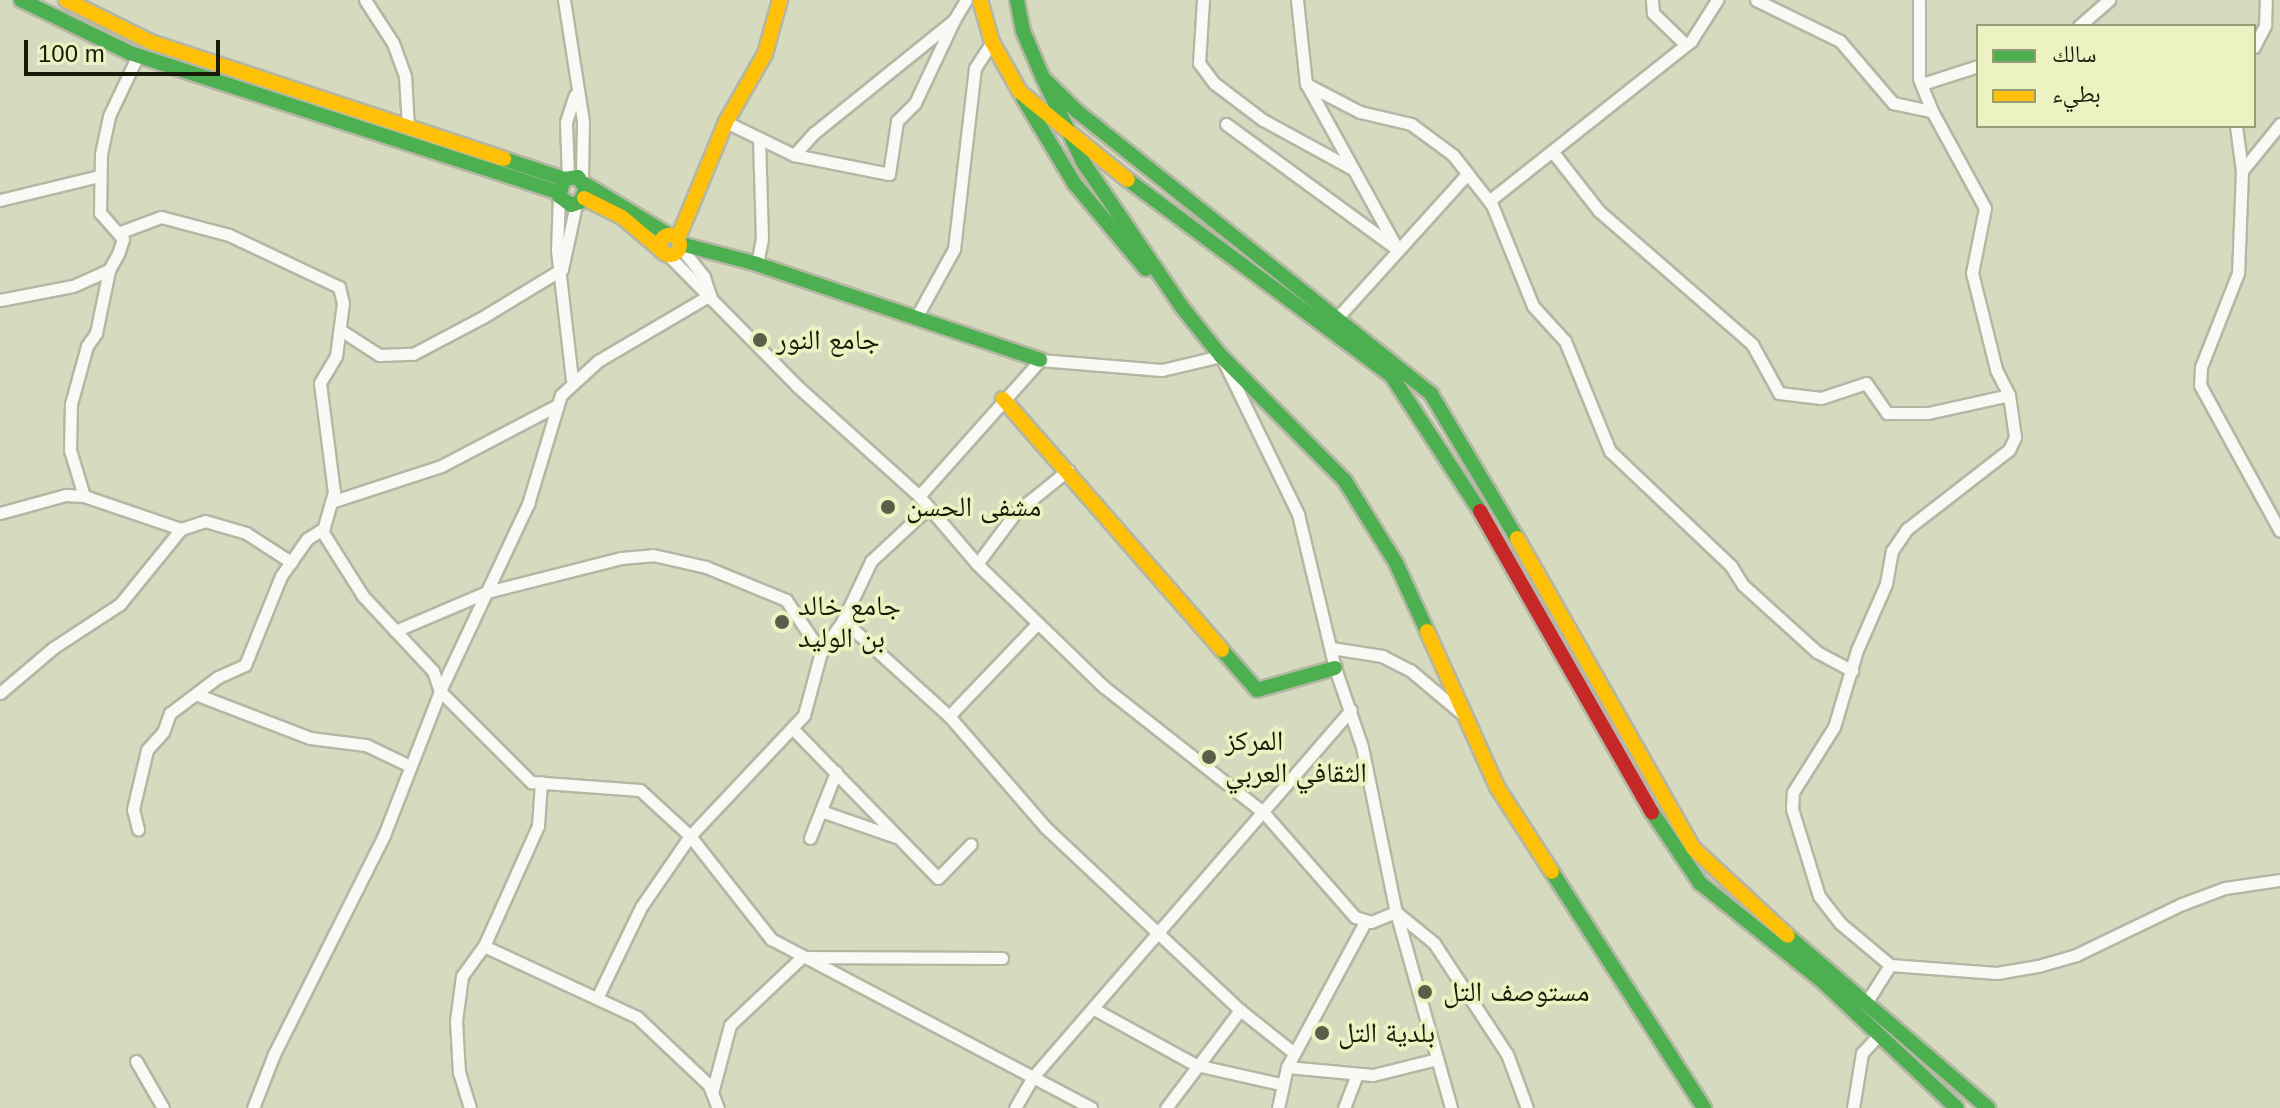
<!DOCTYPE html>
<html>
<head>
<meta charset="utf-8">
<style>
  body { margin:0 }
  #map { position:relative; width:2280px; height:1108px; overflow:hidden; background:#d6dabf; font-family:Helvetica,"Noto Naskh Arabic",sans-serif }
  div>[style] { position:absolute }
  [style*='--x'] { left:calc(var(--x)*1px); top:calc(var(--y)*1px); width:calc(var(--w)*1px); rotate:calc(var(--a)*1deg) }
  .roads { filter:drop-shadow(2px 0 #b5b7a4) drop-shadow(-2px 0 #b5b7a4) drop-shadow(0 2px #b5b7a4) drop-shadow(0 -2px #b5b7a4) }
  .street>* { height:11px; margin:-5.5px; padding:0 5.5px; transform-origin:5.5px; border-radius:5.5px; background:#f9f9f5 }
  .fast>* { height:14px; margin:-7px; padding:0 7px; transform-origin:7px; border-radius:7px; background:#4caf50 }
  .slow>* { height:14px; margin:-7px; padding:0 7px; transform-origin:7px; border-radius:7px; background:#ffc107 }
  .slow>.ring { margin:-7px; padding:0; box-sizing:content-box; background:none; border:14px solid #ffc107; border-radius:50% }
  .jam>* { height:14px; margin:-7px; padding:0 7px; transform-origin:7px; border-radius:7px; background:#c62828 }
  .dots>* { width:22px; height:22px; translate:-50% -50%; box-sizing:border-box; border:4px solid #ecf2c1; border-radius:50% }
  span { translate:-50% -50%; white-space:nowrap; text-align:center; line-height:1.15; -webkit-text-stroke:7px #ecf2c1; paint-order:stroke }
  .poi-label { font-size:28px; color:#191b09 }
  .left { translate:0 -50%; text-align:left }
  .legend { position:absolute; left:1976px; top:24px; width:280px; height:104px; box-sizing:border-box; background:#ecf2c1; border:2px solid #989c77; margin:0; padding:10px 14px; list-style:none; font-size:24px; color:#191b09 }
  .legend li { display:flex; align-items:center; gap:16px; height:40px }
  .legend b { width:40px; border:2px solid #989c77 }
  .scale { position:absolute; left:24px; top:40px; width:196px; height:36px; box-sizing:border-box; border:4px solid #191b09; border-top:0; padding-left:10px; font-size:24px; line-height:28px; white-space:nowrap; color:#191b09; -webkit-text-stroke:6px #ecf2c1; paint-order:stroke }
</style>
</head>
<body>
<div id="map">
  <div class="roads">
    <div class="street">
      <div style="--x:365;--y:0;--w:51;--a:56.9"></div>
      <div style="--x:393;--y:43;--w:35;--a:70"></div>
      <div style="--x:405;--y:76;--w:51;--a:86.6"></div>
      <div style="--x:564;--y:0;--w:123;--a:81.1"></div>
      <div style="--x:583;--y:122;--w:58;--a:91"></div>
      <div style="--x:1203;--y:0;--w:63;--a:93.6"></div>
      <div style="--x:1199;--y:63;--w:25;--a:53"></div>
      <div style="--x:1214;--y:83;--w:61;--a:37.1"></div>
      <div style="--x:1263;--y:120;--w:102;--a:28.6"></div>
      <div style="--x:1297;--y:0;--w:84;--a:83.9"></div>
      <div style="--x:1306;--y:84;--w:61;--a:27.4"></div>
      <div style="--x:1360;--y:112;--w:52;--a:13.2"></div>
      <div style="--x:1411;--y:124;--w:52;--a:36.4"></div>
      <div style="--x:1453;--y:155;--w:63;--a:52"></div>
      <div style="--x:1492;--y:205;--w:109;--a:67.9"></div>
      <div style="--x:1533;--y:306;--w:47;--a:47.6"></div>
      <div style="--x:1565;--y:341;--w:119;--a:67.8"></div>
      <div style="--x:1610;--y:451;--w:167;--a:43.5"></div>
      <div style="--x:1731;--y:566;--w:22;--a:58"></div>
      <div style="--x:1743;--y:585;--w:100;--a:42.2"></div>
      <div style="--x:1817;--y:652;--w:40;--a:28"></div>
      <div style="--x:1652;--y:0;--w:13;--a:86"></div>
      <div style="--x:1653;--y:13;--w:46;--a:44.1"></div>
      <div style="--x:1756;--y:0;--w:93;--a:26"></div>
      <div style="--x:1840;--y:41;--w:82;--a:49.5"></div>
      <div style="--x:1893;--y:103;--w:40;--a:12"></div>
      <div style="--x:2079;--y:26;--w:40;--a:-41"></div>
      <div style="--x:2254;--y:47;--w:25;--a:-63"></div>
      <div style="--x:2265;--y:25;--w:25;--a:-88"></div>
      <div style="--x:1922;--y:84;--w:59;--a:-17.8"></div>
      <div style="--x:726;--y:122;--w:76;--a:25.9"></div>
      <div style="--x:794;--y:155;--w:97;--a:11.3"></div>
      <div style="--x:889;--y:174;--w:54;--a:-81.4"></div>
      <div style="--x:897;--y:121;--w:25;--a:-45"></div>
      <div style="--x:915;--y:103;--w:92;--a:-64.8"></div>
      <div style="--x:1226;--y:124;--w:213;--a:36.2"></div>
      <div style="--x:1398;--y:250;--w:188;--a:-118.9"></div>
      <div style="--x:2280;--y:124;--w:60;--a:129"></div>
      <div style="--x:2242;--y:171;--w:102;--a:92.2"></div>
      <div style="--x:2238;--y:273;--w:101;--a:111.5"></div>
      <div style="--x:2201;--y:367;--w:18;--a:93"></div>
      <div style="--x:2200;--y:385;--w:166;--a:61.3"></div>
      <div style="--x:2236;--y:126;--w:45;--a:82.4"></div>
      <div style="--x:1552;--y:151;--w:76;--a:51.9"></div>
      <div style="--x:1599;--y:211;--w:203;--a:41"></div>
      <div style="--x:1752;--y:344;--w:56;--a:61.1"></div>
      <div style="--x:1779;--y:393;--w:42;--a:6.8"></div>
      <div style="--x:1821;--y:398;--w:47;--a:-18.4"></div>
      <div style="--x:1866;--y:383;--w:37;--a:55"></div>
      <div style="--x:1887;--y:413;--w:41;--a:0"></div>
      <div style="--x:1928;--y:413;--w:83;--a:-12.5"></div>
      <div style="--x:794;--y:155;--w:30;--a:-48"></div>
      <div style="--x:814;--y:133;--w:180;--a:-38.9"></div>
      <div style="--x:954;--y:20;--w:23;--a:-59"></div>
      <div style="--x:568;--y:177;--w:55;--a:-92.1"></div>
      <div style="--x:566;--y:122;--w:28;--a:-72"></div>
      <div style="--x:559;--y:196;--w:54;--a:92.1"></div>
      <div style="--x:557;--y:250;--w:131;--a:83.4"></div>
      <div style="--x:0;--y:200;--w:102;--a:-13.6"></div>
      <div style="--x:1489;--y:201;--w:258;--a:-38.4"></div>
      <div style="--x:1691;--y:41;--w:49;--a:-57.6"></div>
      <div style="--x:118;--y:233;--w:46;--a:-20.4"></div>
      <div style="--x:161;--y:217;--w:70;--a:14.8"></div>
      <div style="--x:229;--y:235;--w:122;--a:25.3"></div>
      <div style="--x:339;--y:287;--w:16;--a:76"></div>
      <div style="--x:343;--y:303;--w:53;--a:97.5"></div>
      <div style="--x:336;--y:356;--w:31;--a:121"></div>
      <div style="--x:320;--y:383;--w:110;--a:82.7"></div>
      <div style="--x:334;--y:492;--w:37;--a:106"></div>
      <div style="--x:324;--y:528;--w:20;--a:147"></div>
      <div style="--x:307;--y:539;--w:45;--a:125.1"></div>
      <div style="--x:281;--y:576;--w:96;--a:112"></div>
      <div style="--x:245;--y:665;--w:30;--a:156"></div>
      <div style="--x:218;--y:677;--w:60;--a:143.1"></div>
      <div style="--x:170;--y:713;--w:20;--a:110"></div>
      <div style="--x:163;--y:732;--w:24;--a:132"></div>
      <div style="--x:147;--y:750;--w:61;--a:103.3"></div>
      <div style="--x:133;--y:809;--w:21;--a:76"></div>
      <div style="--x:680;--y:247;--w:38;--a:51"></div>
      <div style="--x:704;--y:277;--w:19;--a:72"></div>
      <div style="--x:668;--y:255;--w:184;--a:45.4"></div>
      <div style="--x:797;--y:386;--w:164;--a:42"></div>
      <div style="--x:919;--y:496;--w:89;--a:49.5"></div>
      <div style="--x:977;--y:564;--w:177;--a:44.1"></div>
      <div style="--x:1104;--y:687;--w:204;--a:38.2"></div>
      <div style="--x:1264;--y:813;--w:138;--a:48.8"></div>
      <div style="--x:1355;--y:917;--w:17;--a:17"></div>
      <div style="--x:1371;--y:922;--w:27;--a:-22"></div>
      <div style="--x:1396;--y:912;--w:49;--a:39.2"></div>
      <div style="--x:1434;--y:943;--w:133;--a:56.7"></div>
      <div style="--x:1507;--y:1054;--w:58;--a:69.7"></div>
      <div style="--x:757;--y:264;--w:25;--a:-79"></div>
      <div style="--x:762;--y:239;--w:100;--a:-91.7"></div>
      <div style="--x:0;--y:300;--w:74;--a:-10.9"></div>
      <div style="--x:73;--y:286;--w:39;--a:-24"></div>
      <div style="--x:109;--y:270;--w:18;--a:-61"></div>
      <div style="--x:118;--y:254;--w:16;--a:-72"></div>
      <div style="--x:123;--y:239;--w:35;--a:-131"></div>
      <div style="--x:100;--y:213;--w:59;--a:-89"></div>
      <div style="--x:101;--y:154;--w:39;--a:-78"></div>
      <div style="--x:109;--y:116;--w:68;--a:-64.6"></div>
      <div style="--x:917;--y:316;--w:77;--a:-61.1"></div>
      <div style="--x:954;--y:249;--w:182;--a:-83.4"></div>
      <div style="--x:975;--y:68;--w:31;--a:-57"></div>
      <div style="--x:1338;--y:317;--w:193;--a:-47.9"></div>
      <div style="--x:342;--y:331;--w:44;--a:33"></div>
      <div style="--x:379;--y:355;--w:34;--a:-2"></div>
      <div style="--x:413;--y:354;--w:79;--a:-27.9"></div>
      <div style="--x:483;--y:317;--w:92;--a:-31.3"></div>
      <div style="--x:562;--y:269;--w:66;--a:-77.8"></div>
      <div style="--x:84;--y:496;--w:48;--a:-106.9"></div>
      <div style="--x:70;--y:450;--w:46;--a:-88.8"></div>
      <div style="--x:71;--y:404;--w:60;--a:-74.6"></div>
      <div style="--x:87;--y:346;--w:16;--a:-55"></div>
      <div style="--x:96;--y:333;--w:64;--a:-78.3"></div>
      <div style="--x:919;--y:496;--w:182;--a:-48.3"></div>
      <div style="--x:1040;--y:360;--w:122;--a:4.7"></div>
      <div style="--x:1162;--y:370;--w:61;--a:-13.3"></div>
      <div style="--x:1221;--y:356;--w:176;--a:64"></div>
      <div style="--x:1298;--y:514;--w:158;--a:76.5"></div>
      <div style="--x:1335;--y:668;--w:83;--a:71.1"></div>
      <div style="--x:1362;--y:747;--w:168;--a:78.4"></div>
      <div style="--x:1396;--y:912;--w:204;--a:74.3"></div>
      <div style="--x:331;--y:502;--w:116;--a:-18.1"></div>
      <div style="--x:441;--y:466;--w:130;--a:-27.6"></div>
      <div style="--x:0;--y:513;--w:68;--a:-15.3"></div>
      <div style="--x:66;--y:495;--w:18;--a:3"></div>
      <div style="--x:84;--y:496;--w:102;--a:18.8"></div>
      <div style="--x:322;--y:531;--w:77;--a:57.8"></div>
      <div style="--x:363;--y:596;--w:103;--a:47"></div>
      <div style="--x:433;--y:671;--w:21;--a:71"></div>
      <div style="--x:440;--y:691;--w:129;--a:45"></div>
      <div style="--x:531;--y:782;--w:109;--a:4.2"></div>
      <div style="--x:640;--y:790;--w:68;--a:42.6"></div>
      <div style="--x:690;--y:836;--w:131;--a:51.8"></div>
      <div style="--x:771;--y:939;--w:362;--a:27.8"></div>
      <div style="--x:977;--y:564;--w:65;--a:-53.1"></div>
      <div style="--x:1016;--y:512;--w:67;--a:-38.9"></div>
      <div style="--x:843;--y:620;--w:143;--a:42.2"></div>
      <div style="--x:949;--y:716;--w:147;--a:49.1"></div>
      <div style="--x:1045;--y:827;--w:267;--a:43.2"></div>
      <div style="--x:1240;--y:1010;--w:69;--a:38.5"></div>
      <div style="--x:395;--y:631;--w:100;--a:-23"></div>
      <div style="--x:487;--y:592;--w:138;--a:-14.2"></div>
      <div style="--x:621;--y:558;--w:32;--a:-5"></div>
      <div style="--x:653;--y:555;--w:54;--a:12.8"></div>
      <div style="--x:706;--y:567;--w:87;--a:22.4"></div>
      <div style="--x:786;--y:600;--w:63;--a:56.1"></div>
      <div style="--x:1331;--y:648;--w:52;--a:8.9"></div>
      <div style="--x:1382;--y:656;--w:31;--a:27"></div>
      <div style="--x:1410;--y:670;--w:68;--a:40.2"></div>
      <div style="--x:0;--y:693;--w:70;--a:-40.3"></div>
      <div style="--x:53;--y:648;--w:80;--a:-33.3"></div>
      <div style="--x:120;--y:604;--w:97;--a:-50.9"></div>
      <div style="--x:181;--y:529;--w:25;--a:-18"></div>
      <div style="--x:205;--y:521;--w:43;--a:16.3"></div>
      <div style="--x:246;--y:533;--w:54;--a:32.8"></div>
      <div style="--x:198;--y:695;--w:120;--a:21"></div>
      <div style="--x:310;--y:738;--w:56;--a:7.1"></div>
      <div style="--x:366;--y:745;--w:49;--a:25.5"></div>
      <div style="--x:949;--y:716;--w:127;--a:-46.3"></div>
      <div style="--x:792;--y:728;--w:209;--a:45.8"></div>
      <div style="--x:938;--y:878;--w:47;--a:-45.9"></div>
      <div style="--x:821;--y:811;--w:79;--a:19.1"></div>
      <div style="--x:810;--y:838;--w:71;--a:-68.5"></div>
      <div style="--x:484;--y:946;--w:132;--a:-65.8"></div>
      <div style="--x:538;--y:826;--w:44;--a:-86.1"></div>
      <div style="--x:1890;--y:965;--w:65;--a:-140"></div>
      <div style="--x:1840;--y:923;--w:34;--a:-128"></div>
      <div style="--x:1819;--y:896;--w:91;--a:-107.2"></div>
      <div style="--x:1792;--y:809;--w:17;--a:-87"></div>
      <div style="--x:1793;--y:792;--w:77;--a:-57.8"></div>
      <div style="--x:1834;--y:727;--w:80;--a:-73.4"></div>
      <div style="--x:1857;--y:650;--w:72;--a:-66.3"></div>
      <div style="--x:1886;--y:584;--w:34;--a:-80"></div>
      <div style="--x:1892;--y:551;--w:27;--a:-56"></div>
      <div style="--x:1907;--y:529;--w:129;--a:-37.8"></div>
      <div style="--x:2009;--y:450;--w:14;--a:-65"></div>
      <div style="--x:2015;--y:437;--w:42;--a:-98.1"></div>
      <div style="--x:2009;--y:395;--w:29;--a:-117"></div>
      <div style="--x:1996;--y:369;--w:99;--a:-104"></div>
      <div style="--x:1972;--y:273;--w:66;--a:-78.7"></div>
      <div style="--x:1985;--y:208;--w:111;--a:-118.7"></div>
      <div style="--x:1932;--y:111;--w:35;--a:-112"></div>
      <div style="--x:1919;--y:78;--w:78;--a:-90"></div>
      <div style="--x:597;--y:998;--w:101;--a:-64.2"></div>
      <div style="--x:641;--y:907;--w:86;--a:-55.4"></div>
      <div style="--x:690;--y:836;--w:166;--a:-46.7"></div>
      <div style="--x:804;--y:715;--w:65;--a:-74.9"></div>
      <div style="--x:821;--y:652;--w:39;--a:-55"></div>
      <div style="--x:843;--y:620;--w:65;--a:-64.6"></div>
      <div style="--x:871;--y:561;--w:79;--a:-43"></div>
      <div style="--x:1866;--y:1003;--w:45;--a:-57.7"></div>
      <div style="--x:1890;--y:965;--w:107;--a:4.3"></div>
      <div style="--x:1997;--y:973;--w:42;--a:-9.7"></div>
      <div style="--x:2038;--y:966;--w:40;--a:-16"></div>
      <div style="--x:2076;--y:955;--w:118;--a:-25.7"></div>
      <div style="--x:2182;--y:904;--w:46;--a:-20.4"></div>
      <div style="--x:2225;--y:888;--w:56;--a:-8.3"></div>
      <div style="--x:1094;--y:1009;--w:116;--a:28.8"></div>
      <div style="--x:1196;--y:1065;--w:86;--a:12.7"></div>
      <div style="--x:136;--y:1061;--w:54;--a:60.1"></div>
      <div style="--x:1287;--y:1067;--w:86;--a:5.3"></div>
      <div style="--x:1373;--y:1075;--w:66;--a:-14"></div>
      <div style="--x:712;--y:1093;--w:70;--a:-75.2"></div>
      <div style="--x:730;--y:1025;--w:99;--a:-43.4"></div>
      <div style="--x:802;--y:957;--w:200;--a:0.3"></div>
      <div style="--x:253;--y:1108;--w:58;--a:-68.7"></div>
      <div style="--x:274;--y:1054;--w:245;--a:-63.3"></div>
      <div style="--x:384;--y:835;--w:155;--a:-68.7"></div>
      <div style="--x:440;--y:691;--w:207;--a:-64.8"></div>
      <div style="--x:528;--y:504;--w:114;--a:-73.2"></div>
      <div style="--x:561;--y:395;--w:50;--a:-42.6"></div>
      <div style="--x:598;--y:361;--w:130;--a:-30.5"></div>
      <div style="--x:470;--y:1108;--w:37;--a:-107"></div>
      <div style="--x:459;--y:1073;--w:52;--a:-93.3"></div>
      <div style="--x:456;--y:1021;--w:45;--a:-82.4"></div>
      <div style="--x:462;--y:976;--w:37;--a:-54"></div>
      <div style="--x:484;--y:946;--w:169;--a:24.9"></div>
      <div style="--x:637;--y:1017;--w:99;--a:43.4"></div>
      <div style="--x:709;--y:1085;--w:25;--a:69"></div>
      <div style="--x:1015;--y:1108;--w:34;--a:-60"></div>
      <div style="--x:1032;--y:1078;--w:487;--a:-49.1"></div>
      <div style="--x:1166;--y:1108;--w:123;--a:-52.9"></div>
      <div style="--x:1278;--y:1108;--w:42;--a:-77.6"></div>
      <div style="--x:1287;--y:1067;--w:165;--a:-61.7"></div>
      <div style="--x:1344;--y:1108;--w:36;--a:-69"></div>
      <div style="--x:1853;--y:1108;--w:56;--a:-80.7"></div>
      <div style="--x:1862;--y:1053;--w:25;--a:-47"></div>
    </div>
    <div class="fast">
      <div style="--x:21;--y:0;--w:121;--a:25.9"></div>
      <div style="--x:130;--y:53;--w:450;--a:18"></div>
      <div style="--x:1017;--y:0;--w:32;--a:79"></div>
      <div style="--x:1023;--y:31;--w:51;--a:66.9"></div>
      <div style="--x:1043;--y:78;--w:49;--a:44.2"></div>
      <div style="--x:1078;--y:112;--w:452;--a:38.6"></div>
      <div style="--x:1431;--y:394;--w:168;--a:59.2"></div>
      <div style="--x:1045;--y:82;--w:89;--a:64.6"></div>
      <div style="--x:1083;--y:162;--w:176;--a:55.7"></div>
      <div style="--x:1182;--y:307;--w:63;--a:51.5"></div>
      <div style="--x:1221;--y:356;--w:176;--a:45.2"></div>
      <div style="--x:1345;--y:481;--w:97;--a:58.1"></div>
      <div style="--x:1396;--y:563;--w:75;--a:65.5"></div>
      <div style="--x:1023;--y:98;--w:99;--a:59"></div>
      <div style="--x:1074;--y:183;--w:112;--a:50.1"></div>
      <div style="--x:504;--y:159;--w:63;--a:18.4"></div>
      <div style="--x:564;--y:179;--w:14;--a:-8"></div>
      <div style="--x:578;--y:177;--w:14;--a:56"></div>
      <div style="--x:586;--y:189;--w:14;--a:115"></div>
      <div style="--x:580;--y:202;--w:9;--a:162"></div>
      <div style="--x:571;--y:205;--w:15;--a:-143"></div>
      <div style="--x:559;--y:196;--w:18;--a:-74"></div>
      <div style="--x:1128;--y:180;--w:327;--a:36.6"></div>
      <div style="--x:1391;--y:375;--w:163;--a:56.8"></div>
      <div style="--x:585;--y:184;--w:98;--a:31.3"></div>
      <div style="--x:681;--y:244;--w:79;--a:14.7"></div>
      <div style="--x:757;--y:264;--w:299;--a:18.7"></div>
      <div style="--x:1222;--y:650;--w:53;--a:48.8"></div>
      <div style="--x:1257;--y:690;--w:81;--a:-15.8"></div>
      <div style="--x:1652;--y:812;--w:86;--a:55.9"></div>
      <div style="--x:1700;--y:883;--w:156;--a:38.8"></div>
      <div style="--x:1822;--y:981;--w:185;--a:43.3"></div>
      <div style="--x:1552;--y:872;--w:281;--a:57.2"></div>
      <div style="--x:1788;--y:936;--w:264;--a:40.7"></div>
    </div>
    <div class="slow">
      <div style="--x:66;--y:0;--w:95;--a:26.3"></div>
      <div style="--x:151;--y:42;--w:372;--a:18.3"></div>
      <div style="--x:980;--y:0;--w:44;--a:74.1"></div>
      <div style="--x:992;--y:42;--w:57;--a:60.8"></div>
      <div style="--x:1020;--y:92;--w:139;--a:39.2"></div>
      <div style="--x:584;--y:198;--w:42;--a:26.6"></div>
      <div style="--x:622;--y:217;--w:51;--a:40.2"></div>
      <div class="ring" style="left:660px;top:235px;width:6px;height:6px"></div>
      <div style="--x:678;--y:238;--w:126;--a:-67.5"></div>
      <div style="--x:726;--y:122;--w:78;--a:-60.2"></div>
      <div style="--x:765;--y:54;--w:56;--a:-74.5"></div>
      <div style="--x:1003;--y:399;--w:333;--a:48.9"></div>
      <div style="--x:1517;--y:538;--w:356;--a:60.4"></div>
      <div style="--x:1693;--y:848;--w:129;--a:42.8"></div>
      <div style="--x:1427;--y:631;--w:171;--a:65.8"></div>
      <div style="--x:1497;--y:787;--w:101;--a:57.1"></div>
    </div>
    <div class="jam">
      <div style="--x:1480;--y:511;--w:347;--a:60.3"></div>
    </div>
  </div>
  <div class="dots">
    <div style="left:760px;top:340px;background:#5b5e49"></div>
    <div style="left:888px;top:507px;background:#5b5e49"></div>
    <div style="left:782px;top:622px;background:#5b5e49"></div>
    <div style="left:1209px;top:757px;background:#5b5e49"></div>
    <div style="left:1425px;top:992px;background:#5b5e49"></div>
    <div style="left:1322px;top:1033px;background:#5b5e49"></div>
  </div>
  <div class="poi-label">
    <span class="left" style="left:776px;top:340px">جامع النور</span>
    <span class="left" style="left:906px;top:507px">مشفى الحسن</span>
    <span class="left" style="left:798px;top:622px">جامع خالد<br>بن الوليد</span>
    <span class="left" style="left:1225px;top:757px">المركز<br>الثقافي العربي</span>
    <span class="left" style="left:1443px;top:992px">مستوصف التل</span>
    <span class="left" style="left:1338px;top:1033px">بلدية التل</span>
  </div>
  <ul class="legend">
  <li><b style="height:10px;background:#4caf50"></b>سالك</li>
  <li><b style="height:10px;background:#ffc107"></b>بطيء</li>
  </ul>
  <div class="scale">100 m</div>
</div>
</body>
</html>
